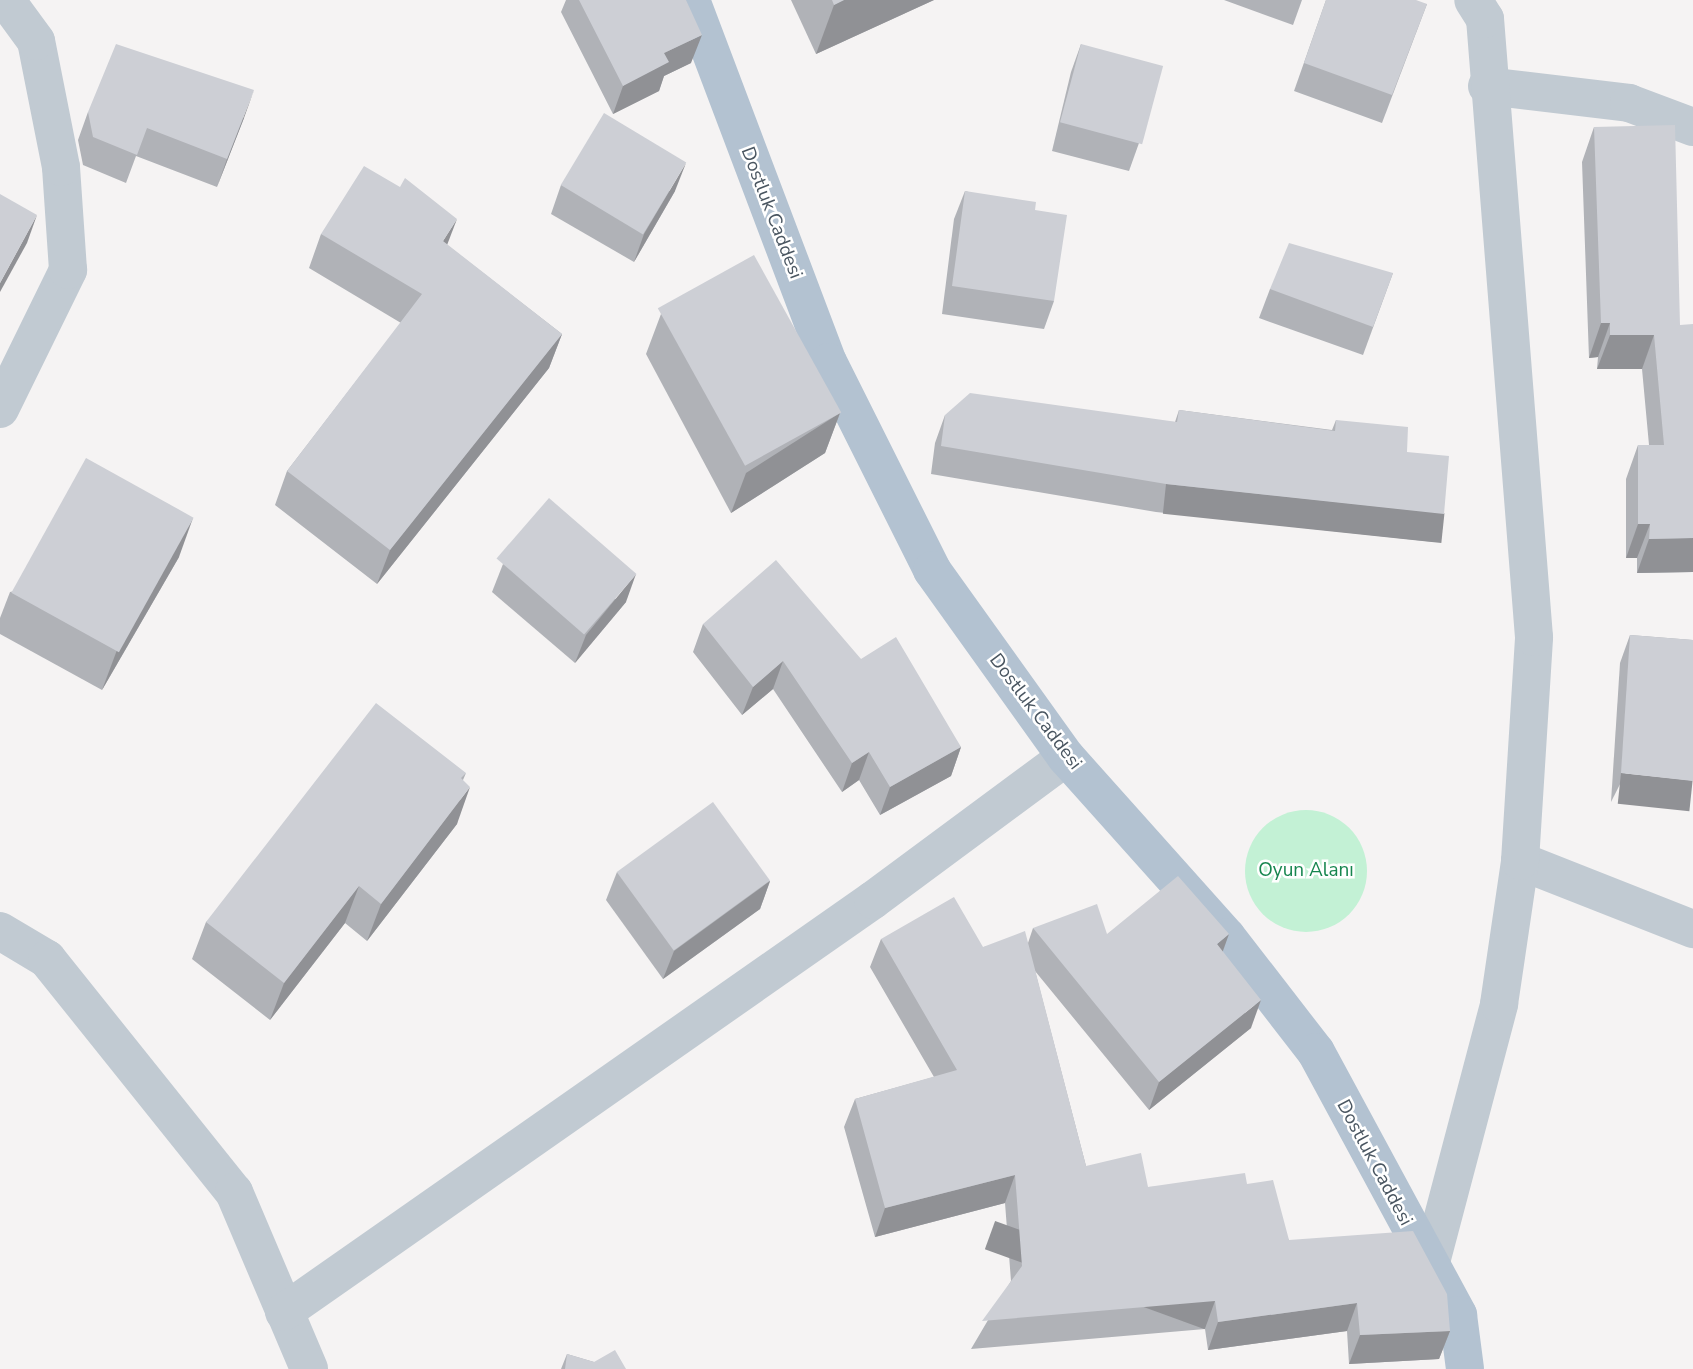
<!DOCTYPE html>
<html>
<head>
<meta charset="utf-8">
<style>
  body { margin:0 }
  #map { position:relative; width:1693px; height:1369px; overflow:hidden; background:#f5f3f3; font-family:"Nunito Sans",sans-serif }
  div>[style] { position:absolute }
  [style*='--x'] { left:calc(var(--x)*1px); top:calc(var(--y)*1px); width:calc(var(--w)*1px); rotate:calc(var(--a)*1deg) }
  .green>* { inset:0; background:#c3f1d5 }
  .round { border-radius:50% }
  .minor>* { height:38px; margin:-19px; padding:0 19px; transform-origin:19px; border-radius:19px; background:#c1cad2 }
  .major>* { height:38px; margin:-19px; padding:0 19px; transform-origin:19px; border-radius:19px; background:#b3c2d1 }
  .wall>* { inset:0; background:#b0b2b7 }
  .shaded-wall>* { inset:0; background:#909195; transform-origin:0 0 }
  .building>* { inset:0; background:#cdcfd5; transform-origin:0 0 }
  span { translate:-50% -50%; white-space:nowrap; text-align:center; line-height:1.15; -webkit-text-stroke:5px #fff; paint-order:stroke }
  .street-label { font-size:19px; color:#4a5661 }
  .park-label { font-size:19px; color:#17864f }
</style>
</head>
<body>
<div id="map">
  <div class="green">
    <div class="round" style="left:1245px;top:810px;width:122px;height:122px"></div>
  </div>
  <div class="minor">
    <div style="--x:1487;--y:86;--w:143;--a:6.8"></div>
    <div style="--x:1629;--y:103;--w:68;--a:20.6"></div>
    <div style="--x:0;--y:409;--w:155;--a:-63.9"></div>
    <div style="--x:68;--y:270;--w:103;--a:-93.9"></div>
    <div style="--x:61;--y:167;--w:128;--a:-101.2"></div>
    <div style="--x:36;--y:41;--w:51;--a:-126.2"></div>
    <div style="--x:1520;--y:861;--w:186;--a:21.5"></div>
    <div style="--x:0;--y:931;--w:55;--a:30.8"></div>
    <div style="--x:47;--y:959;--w:299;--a:51.3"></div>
    <div style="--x:234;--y:1192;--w:192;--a:67"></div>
    <div style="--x:1430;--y:1266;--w:271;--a:-75.2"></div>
    <div style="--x:1499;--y:1004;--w:145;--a:-81.6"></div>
    <div style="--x:1520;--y:861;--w:224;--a:-86.4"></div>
    <div style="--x:1534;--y:637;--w:620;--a:-94.53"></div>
    <div style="--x:1485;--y:19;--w:22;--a:-122"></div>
    <div style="--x:284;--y:1312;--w:719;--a:-34.97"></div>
    <div style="--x:873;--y:900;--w:240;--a:-36.5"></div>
  </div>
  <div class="major">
    <div style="--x:691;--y:0;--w:387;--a:69.3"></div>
    <div style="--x:828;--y:362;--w:233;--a:63.4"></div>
    <div style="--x:932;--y:570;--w:230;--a:54.4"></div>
    <div style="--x:1066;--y:757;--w:241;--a:48.2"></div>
    <div style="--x:1227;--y:937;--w:145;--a:52.3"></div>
    <div style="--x:1316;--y:1052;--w:299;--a:61.6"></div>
    <div style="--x:1458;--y:1315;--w:54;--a:82.6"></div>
  </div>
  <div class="wall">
    <div style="clip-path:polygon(566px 0,686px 0,691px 63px,664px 76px,659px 91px,613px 114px,561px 12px)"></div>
    <div style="clip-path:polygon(791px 0,934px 0,816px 54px)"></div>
    <div style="clip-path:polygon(1224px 0,1302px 0,1293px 25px)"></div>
    <div style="clip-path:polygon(1326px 0,1427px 4px,1382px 123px,1294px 91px)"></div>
    <div style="clip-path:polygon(1081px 44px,1139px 143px,1129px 171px,1052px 151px,1071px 72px)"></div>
    <div style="clip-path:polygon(88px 112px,244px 118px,217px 187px,136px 156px,126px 183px,83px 165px,78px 140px)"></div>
    <div style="clip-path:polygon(1594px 127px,1680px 325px,1693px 572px,1637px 573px,1637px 558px,1626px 558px,1626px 479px,1638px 445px,1649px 445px,1642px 369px,1597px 369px,1598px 357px,1589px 358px,1582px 162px)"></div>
    <div style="clip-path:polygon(561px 185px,675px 191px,634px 262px,551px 214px)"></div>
    <div style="clip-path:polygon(965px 191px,1035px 210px,1054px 301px,1044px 329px,942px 314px,954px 219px)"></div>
    <div style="clip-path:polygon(321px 234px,447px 245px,562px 334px,549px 368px,377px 584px,275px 505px,287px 471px,401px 323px,309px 268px)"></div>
    <div style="clip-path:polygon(1393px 273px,1363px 355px,1259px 318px,1270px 289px)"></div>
    <div style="clip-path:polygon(661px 314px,840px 413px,825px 453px,731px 513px,646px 354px)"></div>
    <div style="clip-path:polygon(1179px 410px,1332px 430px,1336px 420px,1407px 452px,1444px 514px,1434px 542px,1156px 512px,931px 474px,935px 443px,945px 415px,1175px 422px)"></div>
    <div style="clip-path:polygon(179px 557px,102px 690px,0 634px,0 618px,10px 592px)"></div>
    <div style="clip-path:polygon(503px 564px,626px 602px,575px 663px,492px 592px)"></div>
    <div style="clip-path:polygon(703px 624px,861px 659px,961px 747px,951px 776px,880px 815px,859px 780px,842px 792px,773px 689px,742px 715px,693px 652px)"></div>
    <div style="clip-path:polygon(1630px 635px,1693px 640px,1611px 802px,1620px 663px)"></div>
    <div style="clip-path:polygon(466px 773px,463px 780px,457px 824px,367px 941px,345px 923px,270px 1020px,192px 959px,206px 922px)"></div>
    <div style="clip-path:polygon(617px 872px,770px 881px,760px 909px,663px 979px,606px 900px)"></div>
    <div style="clip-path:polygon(1033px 928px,1107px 934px,1222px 951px,1251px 1028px,1149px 1110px,1035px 971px,1086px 1166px,1148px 1187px,1247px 1184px,1289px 1240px,1450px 1331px,1439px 1359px,1349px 1364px,1347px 1331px,1208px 1350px,1205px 1329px,971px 1349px,1011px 1281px,1005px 1203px,875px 1237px,844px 1127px,855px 1099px,934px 1077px,870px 967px,881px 939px,983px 947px,1028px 943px)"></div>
    <div style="clip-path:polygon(567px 1354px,594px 1362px,626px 1369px,561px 1369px)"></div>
  </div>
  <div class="shaded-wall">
    <div style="clip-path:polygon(844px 0,934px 0,816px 54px,834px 5px)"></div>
    <div style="clip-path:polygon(702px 35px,691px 63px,664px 76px,659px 91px,613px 114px,623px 86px,664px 53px)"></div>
    <div style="clip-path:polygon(254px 90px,244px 118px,217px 187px,227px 159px)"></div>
    <div style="clip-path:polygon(686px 163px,675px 191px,634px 262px,644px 234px)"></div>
    <div style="clip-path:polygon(37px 215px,27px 243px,0 292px,0 283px)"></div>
    <div style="clip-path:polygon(457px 219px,444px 253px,443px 241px)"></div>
    <div style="clip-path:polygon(1601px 323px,1610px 323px,1598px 357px,1589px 358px)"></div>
    <div style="clip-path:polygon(562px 334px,549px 368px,377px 584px,390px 550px)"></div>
    <div style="clip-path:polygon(1610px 335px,1654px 335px,1642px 369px,1597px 369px)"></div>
    <div style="clip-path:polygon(840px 413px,825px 453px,731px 513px,746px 473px)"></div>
    <div style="left:1166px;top:484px;width:280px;height:30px;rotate:6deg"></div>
    <div style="clip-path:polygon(193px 518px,179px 557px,102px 690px,117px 650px)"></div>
    <div style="clip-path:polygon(1638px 524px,1650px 524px,1637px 558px,1626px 558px)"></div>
    <div style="clip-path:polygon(1693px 538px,1693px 572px,1637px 573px,1649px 539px)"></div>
    <div style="clip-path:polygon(636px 574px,626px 602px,575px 663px,586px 635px)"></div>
    <div style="clip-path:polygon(783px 661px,773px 689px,742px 715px,753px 687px)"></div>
    <div style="clip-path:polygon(961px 747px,951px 776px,880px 815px,890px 787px)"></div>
    <div style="clip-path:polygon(869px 752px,859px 780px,842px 792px,852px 763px)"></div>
    <div style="left:1621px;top:773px;width:72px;height:31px;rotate:6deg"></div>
    <div style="clip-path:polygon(470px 787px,457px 824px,367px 941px,381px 904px)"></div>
    <div style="clip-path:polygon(770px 881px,760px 909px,663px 979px,674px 951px)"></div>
    <div style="clip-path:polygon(359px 886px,345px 923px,270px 1020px,284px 983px)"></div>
    <div style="clip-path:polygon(1229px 934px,1219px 962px,1217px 944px)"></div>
    <div style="clip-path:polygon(1261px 1000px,1251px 1028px,1149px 1110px,1159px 1082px)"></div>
    <div style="clip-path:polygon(1015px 1175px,1005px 1203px,875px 1237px,885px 1208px)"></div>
    <div style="left:1215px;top:1301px;width:30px;height:234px;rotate:110deg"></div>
    <div style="clip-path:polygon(1357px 1303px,1347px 1331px,1208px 1350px,1218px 1322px)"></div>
    <div style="clip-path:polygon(1450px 1331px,1439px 1359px,1349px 1364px,1360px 1335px)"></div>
  </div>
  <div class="building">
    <div style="clip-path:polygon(579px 0,686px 0,702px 35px,664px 53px,669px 62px,623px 86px)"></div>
    <div style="clip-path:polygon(832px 0,844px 0,834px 5px)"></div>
    <div style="clip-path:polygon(1326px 0,1416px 0,1427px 4px,1392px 95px,1304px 63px)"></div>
    <div style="clip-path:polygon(116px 44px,254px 90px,227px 159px,147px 128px,137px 155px,93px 137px,88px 112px)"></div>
    <div style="left:1081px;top:44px;width:85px;height:81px;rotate:15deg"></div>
    <div style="left:604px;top:113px;width:96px;height:84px;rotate:31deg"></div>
    <div style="clip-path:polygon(1675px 125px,1680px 325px,1693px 324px,1693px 538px,1649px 539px,1650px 524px,1638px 524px,1638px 445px,1664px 445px,1654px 335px,1610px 335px,1610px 323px,1601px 323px,1594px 127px)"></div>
    <div style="clip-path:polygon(364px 166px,400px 187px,405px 178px,457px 219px,443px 241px,562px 334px,390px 550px,287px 471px,422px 294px,321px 234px)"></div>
    <div style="clip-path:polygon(965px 191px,1036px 202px,1035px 210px,1067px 215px,1054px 301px,952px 286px)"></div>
    <div style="clip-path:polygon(0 194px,37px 215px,0 283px)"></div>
    <div style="clip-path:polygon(1289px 243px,1393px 273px,1373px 327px,1270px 289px)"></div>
    <div style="left:754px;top:255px;width:180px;height:110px;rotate:61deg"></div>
    <div style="clip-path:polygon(970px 393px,1177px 422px,1179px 410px,1335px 431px,1336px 420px,1408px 427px,1407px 452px,1449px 456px,1444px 514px,1166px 484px,941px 446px,945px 415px)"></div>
    <div style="left:86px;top:458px;width:123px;height:154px;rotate:29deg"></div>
    <div style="left:549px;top:498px;width:116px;height:80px;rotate:41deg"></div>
    <div style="clip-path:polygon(776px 560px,861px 659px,896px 637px,961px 747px,890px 787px,869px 752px,852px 763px,783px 661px,753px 687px,703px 624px)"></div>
    <div style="clip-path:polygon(1630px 635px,1693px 640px,1693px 781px,1621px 773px)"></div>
    <div style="clip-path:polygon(376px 703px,466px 773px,461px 778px,470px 787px,381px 904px,359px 886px,284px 983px,206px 922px)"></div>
    <div style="left:713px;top:802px;width:97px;height:119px;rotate:54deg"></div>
    <div style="clip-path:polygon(1178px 876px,1229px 934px,1217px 944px,1261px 1000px,1159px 1082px,1033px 928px,1097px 904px,1107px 934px)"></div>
    <div style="clip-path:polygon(954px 897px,983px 947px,1025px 931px,1086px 1166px,1141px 1153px,1148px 1187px,1245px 1173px,1247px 1184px,1273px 1180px,1289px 1240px,1413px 1231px,1447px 1294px,1450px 1331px,1360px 1335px,1357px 1303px,1218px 1322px,1215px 1301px,982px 1321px,1022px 1266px,1015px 1175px,885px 1208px,855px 1099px,957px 1070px,881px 939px)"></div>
    <div style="clip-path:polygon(615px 1350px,626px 1369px,565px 1369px,567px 1354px,594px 1362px)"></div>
  </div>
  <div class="street-label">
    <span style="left:771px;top:213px;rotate:69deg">Dostluk Caddesi</span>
    <span style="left:1035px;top:712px;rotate:53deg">Dostluk Caddesi</span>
    <span style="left:1374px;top:1163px;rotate:62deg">Dostluk Caddesi</span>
  </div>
  <div class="park-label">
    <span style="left:1306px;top:871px">Oyun Alanı</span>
  </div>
</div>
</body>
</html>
